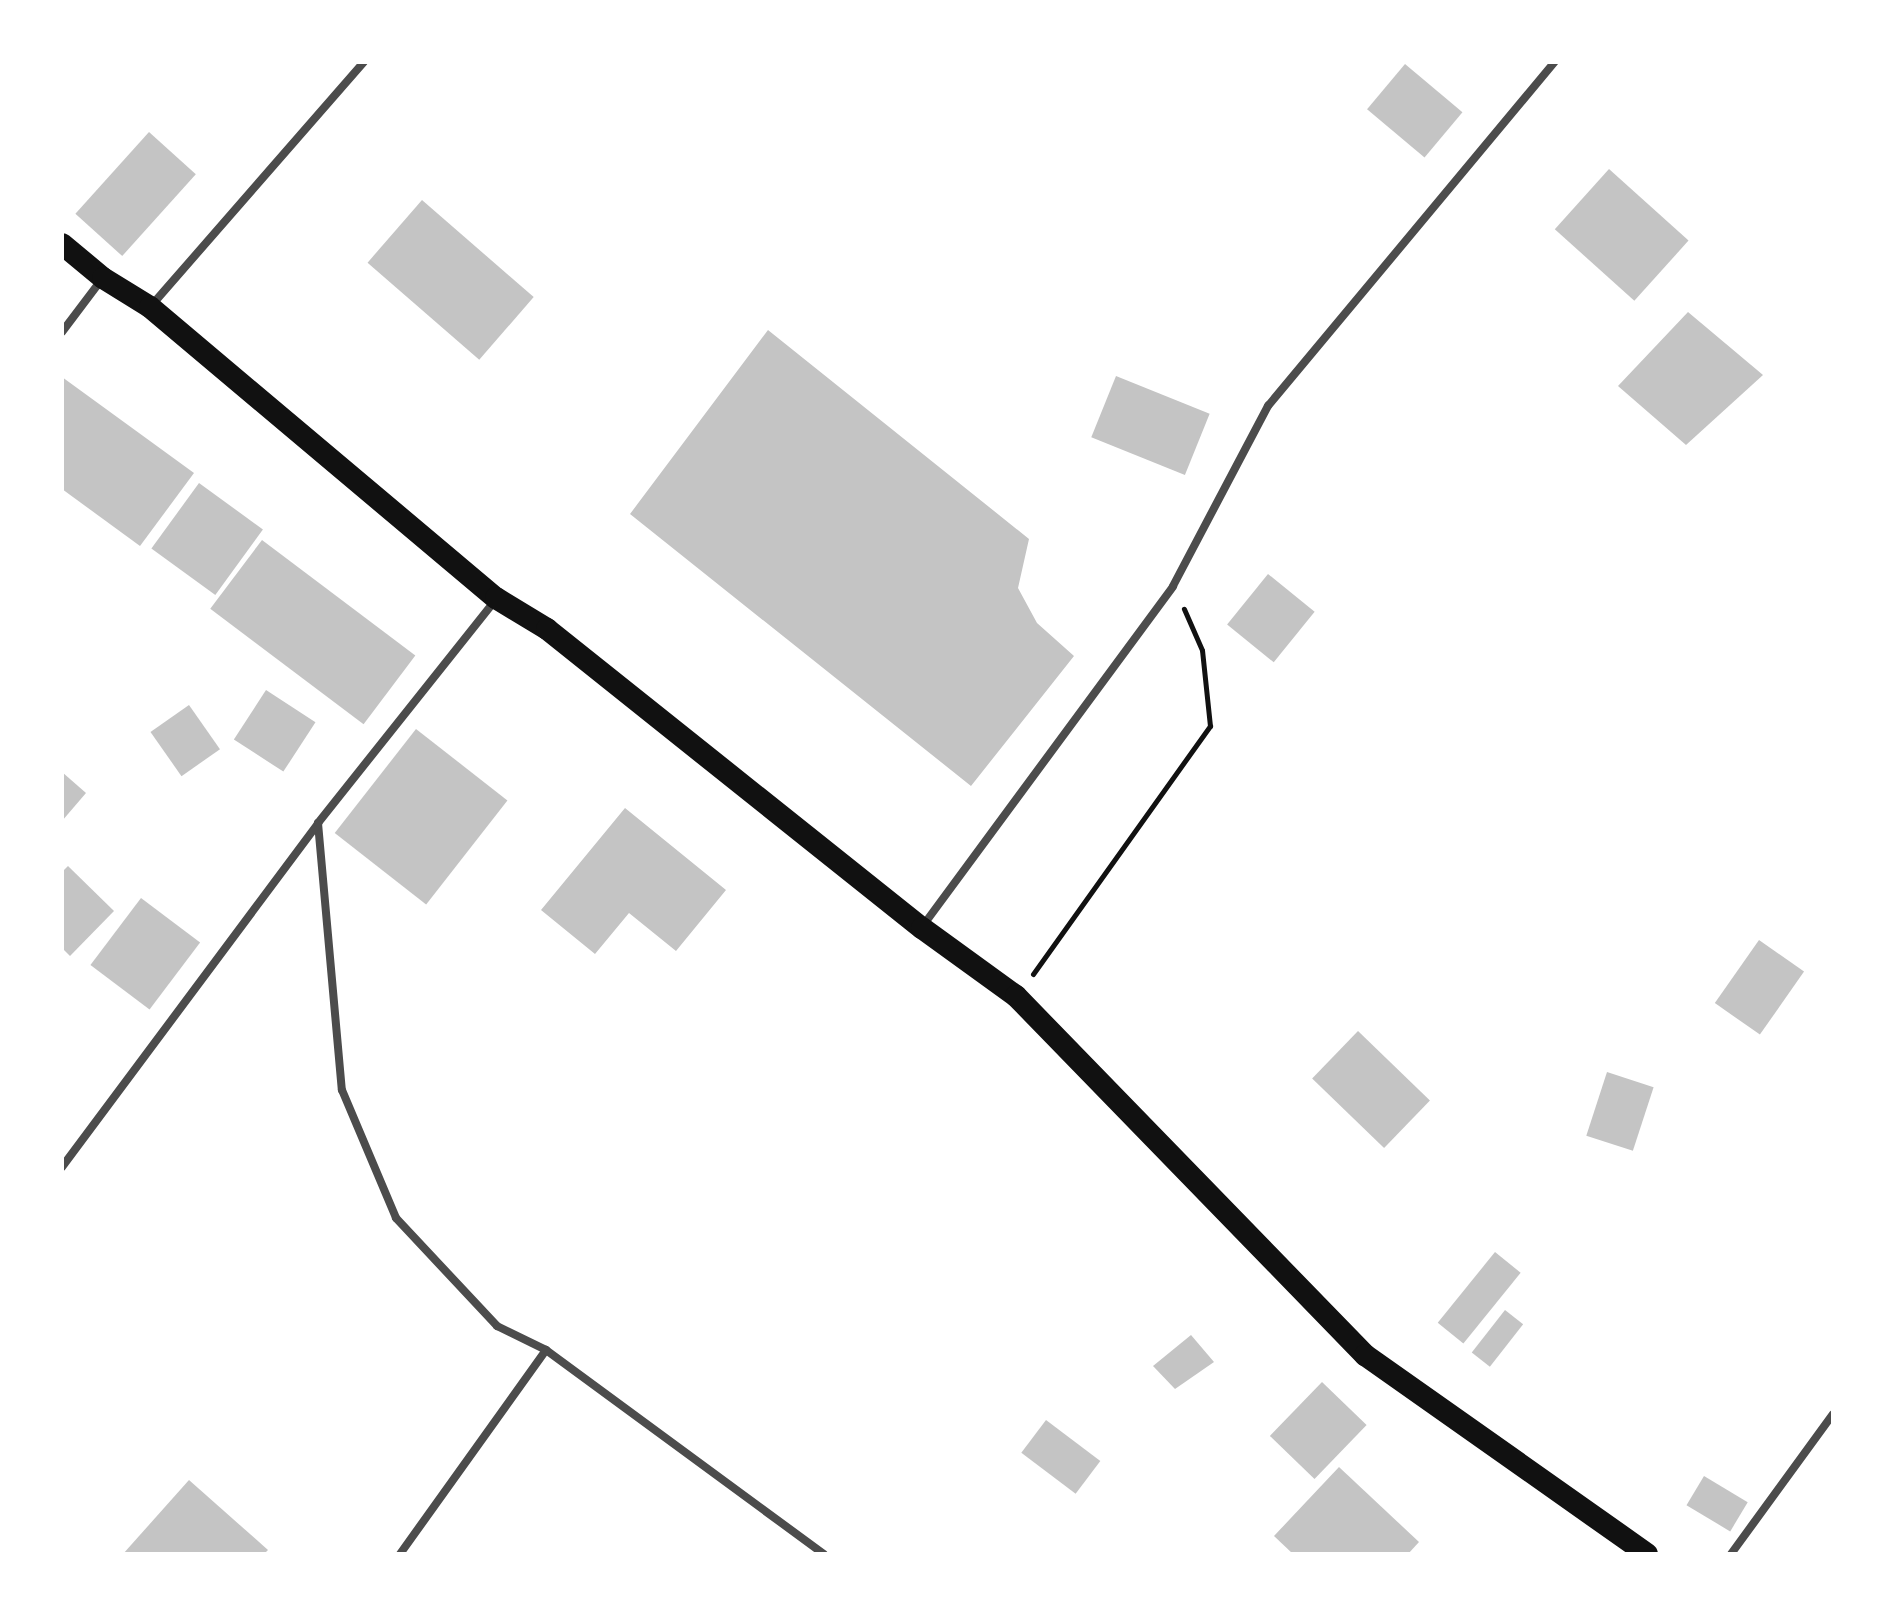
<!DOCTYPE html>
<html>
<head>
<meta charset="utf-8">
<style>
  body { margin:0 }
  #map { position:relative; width:1895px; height:1616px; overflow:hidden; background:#fff; font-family:Barlow,sans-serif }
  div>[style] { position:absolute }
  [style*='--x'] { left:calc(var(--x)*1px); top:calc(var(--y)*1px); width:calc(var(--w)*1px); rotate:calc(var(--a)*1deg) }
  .building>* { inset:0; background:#c4c4c4; transform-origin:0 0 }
  .path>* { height:5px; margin:-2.5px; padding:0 2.5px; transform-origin:2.5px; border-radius:2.5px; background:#111 }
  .minor>* { height:8px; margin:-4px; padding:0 4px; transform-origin:4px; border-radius:4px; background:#4c4c4c }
  .trunk>* { height:22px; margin:-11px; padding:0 11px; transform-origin:11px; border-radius:11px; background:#111 }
  span { translate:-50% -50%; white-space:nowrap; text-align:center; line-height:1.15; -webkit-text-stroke:6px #fff; paint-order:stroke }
  .frame { position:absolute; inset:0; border:64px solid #fff; pointer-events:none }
</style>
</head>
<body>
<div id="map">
  <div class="building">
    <div style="left:1405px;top:64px;width:75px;height:59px;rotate:40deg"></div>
    <div style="left:149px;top:132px;width:63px;height:110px;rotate:42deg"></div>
    <div style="left:1609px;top:169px;width:107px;height:81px;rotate:42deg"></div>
    <div style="left:422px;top:200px;width:148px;height:83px;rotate:41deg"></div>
    <div style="clip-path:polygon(1688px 312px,1763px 375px,1686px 445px,1618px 386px)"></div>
    <div style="clip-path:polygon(768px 330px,1029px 539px,1018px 588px,1037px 623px,1074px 656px,971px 786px,630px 514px)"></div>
    <div style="left:1116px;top:376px;width:101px;height:66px;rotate:22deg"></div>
    <div style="clip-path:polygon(62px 377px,194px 473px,140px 546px,62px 489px)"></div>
    <div style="left:199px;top:483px;width:79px;height:81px;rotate:36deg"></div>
    <div style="left:262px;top:540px;width:192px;height:86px;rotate:37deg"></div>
    <div style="left:1268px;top:574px;width:60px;height:65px;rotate:39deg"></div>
    <div style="left:266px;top:690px;width:59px;height:59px;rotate:33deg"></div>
    <div style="left:189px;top:705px;width:54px;height:47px;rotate:55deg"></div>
    <div style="left:416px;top:729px;width:116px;height:132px;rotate:38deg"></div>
    <div style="clip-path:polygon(62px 772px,86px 793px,62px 821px)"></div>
    <div style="clip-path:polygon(625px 808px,726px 890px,676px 951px,629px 913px,595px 954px,541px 910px)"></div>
    <div style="clip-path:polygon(68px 866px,114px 911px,70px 956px,62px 948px,62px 872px)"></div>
    <div style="left:141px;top:898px;width:74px;height:84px;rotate:37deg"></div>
    <div style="left:1759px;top:940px;width:55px;height:77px;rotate:35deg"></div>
    <div style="left:1358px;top:1031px;width:100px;height:66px;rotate:44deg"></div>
    <div style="left:1607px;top:1072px;width:49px;height:67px;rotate:18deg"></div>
    <div style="left:1495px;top:1252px;width:33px;height:91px;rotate:39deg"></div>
    <div style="left:1505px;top:1310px;width:23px;height:54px;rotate:38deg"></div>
    <div style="clip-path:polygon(1191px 1335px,1214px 1362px,1175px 1389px,1153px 1366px)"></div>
    <div style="left:1322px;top:1382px;width:62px;height:75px;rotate:44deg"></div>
    <div style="left:1046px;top:1420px;width:68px;height:41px;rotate:37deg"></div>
    <div style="clip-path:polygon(1339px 1467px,1419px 1542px,1408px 1554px,1293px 1554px,1274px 1536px)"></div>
    <div style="left:1704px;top:1476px;width:51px;height:34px;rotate:31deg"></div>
    <div style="clip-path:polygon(189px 1480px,268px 1550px,264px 1554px,123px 1554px)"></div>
  </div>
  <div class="path">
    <div style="--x:1033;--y:974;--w:305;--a:-54.5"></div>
    <div style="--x:1210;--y:726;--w:76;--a:-96"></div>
    <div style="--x:1202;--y:650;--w:45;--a:-113.7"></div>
  </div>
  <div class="minor">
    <div style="--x:151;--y:306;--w:324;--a:-48.9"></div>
    <div style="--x:62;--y:332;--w:66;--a:-53"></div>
    <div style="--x:318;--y:823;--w:268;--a:84.9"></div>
    <div style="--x:342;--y:1090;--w:139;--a:67.1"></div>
    <div style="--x:396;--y:1218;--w:148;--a:46.9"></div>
    <div style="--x:497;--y:1326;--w:55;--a:26.1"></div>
    <div style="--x:546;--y:1350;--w:345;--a:36.3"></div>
    <div style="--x:922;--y:927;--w:423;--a:-53.6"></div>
    <div style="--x:1173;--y:586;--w:204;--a:-62.2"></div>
    <div style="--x:1268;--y:406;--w:448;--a:-50.2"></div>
    <div style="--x:62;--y:1167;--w:429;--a:-53.3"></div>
    <div style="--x:318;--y:823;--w:286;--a:-51.5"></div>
    <div style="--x:400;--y:1554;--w:251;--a:-54.4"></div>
    <div style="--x:1731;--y:1554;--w:173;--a:-53.9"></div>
  </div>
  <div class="trunk">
    <div style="--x:62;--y:244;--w:53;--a:39.7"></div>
    <div style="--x:103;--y:278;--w:55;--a:31.7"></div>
    <div style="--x:150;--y:307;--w:452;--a:40.1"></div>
    <div style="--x:496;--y:598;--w:60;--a:31.3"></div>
    <div style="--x:547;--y:629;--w:480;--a:38.6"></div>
    <div style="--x:922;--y:928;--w:116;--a:35.9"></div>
    <div style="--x:1016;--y:996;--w:501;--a:45.81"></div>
    <div style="--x:1365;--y:1355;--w:345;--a:35.2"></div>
  </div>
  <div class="frame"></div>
</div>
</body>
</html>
